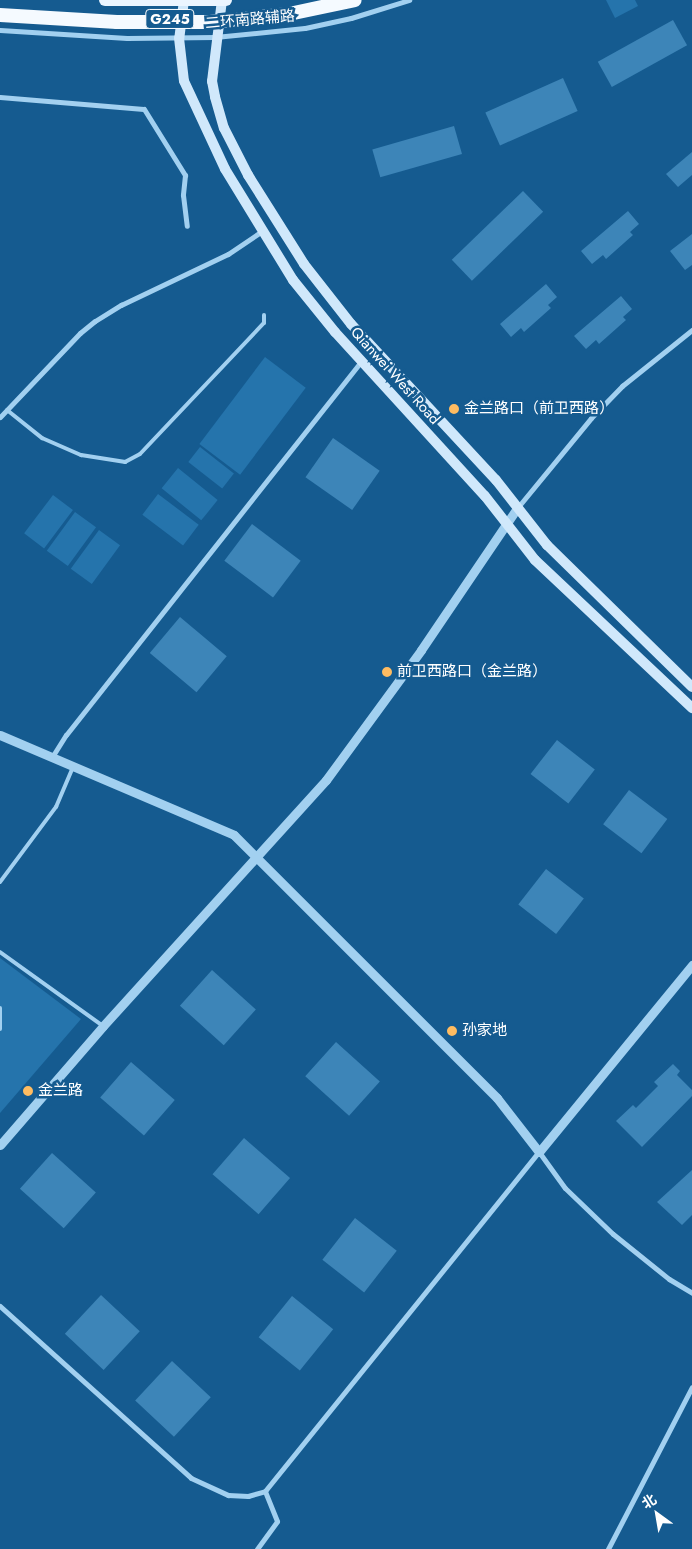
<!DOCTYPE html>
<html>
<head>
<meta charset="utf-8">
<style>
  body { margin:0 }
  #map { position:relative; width:692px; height:1549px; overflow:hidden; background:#155b90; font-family:Jost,"Noto Sans SC",sans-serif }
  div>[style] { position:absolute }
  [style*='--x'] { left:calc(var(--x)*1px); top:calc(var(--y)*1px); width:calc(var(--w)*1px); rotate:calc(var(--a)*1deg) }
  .green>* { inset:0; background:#2574ac; transform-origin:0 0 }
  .building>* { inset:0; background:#3d85b8; transform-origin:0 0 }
  .service>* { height:4px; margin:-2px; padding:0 2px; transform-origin:2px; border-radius:2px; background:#a2d0f0 }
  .minor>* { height:5px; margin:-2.5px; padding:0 2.5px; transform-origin:2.5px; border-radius:2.5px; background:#a2d0f0 }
  .tertiary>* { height:9px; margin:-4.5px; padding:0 4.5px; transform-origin:4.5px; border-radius:4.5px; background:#a2d0f0 }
  .secondary>* { height:10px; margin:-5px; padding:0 5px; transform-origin:5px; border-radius:5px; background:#d0e8fb }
  .primary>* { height:12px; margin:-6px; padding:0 6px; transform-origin:6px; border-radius:6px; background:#ebf5ff }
  .trunk-bridge>* { height:14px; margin:-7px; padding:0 7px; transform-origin:7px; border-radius:7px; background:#f5faff }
  .dots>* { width:14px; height:14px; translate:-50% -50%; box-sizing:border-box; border:2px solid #155b90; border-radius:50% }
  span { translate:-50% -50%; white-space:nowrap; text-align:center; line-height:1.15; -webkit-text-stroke:5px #155b90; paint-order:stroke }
  .shield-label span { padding:1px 4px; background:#155b90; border:1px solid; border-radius:4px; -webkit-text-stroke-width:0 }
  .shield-label { font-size:14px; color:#fff; font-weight:700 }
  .street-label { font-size:15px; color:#fff }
  .poi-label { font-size:15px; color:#fff }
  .left { translate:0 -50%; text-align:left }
  .north { position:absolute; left:632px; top:1489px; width:50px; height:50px; -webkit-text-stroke:4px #155b90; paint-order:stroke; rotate:328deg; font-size:14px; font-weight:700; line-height:20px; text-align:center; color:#fff }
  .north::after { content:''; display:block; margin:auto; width:18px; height:22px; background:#fff; clip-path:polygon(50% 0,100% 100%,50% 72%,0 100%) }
</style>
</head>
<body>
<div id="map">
  <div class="green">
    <div style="clip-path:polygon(606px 0,635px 0,638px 6px,615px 18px)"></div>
    <div style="left:265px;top:357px;width:51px;height:109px;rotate:37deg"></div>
    <div style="left:200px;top:447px;width:43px;height:19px;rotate:38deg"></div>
    <div style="left:178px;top:468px;width:51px;height:26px;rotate:39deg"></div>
    <div style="left:158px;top:494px;width:51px;height:26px;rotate:37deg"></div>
    <div style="left:53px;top:495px;width:25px;height:48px;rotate:37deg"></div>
    <div style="left:75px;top:512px;width:26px;height:48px;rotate:36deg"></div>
    <div style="left:99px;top:530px;width:26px;height:48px;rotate:36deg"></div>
    <div style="clip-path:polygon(0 958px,81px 1019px,0 1113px)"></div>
  </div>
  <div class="building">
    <div style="left:673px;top:20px;width:29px;height:86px;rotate:61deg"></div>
    <div style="left:563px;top:78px;width:36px;height:85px;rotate:66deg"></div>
    <div style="left:454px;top:126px;width:29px;height:85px;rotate:74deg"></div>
    <div style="clip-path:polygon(692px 152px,692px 175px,678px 187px,666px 174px)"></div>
    <div style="left:523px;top:191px;width:29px;height:99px;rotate:46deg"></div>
    <div style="clip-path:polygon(628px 211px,639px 224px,630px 232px,633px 235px,606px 259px,603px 255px,592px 264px,581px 251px)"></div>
    <div style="clip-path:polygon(692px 234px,692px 265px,685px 270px,670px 251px)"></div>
    <div style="clip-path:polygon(546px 284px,557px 297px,548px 305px,551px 308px,524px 332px,521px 328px,511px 337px,500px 324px)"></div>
    <div style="clip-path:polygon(621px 296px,632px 309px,623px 317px,626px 320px,599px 344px,596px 340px,586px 349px,574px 336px)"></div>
    <div style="left:333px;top:438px;width:57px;height:48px;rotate:35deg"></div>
    <div style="left:252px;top:524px;width:61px;height:46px;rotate:37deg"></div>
    <div style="left:180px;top:617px;width:61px;height:47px;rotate:40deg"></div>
    <div style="left:557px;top:740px;width:48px;height:43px;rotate:38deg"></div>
    <div style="left:629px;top:790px;width:48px;height:43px;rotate:37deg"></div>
    <div style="left:546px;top:869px;width:48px;height:45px;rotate:38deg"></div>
    <div style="left:212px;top:970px;width:59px;height:48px;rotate:42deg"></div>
    <div style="left:336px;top:1042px;width:59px;height:46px;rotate:42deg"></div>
    <div style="left:131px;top:1062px;width:58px;height:47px;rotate:41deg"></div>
    <div style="clip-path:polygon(673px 1064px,680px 1071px,677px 1075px,692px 1090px,692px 1096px,642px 1147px,616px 1121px,633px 1105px,636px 1108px,658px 1086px,654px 1082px)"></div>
    <div style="left:244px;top:1138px;width:61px;height:48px;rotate:41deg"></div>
    <div style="left:52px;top:1153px;width:59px;height:48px;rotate:42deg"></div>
    <div style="clip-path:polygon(692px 1170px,692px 1215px,682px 1225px,657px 1202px)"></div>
    <div style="left:355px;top:1218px;width:53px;height:53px;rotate:38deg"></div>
    <div style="left:101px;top:1295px;width:53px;height:53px;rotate:43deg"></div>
    <div style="left:292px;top:1296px;width:53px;height:53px;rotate:39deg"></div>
    <div style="left:172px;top:1361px;width:53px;height:54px;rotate:43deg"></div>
  </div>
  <div class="service">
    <div style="--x:7;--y:410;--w:45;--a:38.7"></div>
    <div style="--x:42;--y:438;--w:43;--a:23.6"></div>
    <div style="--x:81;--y:455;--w:45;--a:9"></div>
    <div style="--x:125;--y:462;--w:17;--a:-28"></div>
    <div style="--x:140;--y:454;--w:180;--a:-46.6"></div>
    <div style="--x:264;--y:323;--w:8;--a:-90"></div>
    <div style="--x:0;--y:882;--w:94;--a:-53.3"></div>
    <div style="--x:56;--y:807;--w:43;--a:-67"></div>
    <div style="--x:0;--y:952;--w:127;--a:35.7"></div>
    <div style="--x:0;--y:1008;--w:21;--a:90"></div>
  </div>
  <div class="minor">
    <div style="--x:0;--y:30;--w:127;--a:3.6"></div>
    <div style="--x:127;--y:38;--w:88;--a:-0.7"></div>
    <div style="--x:215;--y:37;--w:90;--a:-5.7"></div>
    <div style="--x:305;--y:28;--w:47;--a:-12.3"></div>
    <div style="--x:351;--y:18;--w:61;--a:-17.2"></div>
    <div style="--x:0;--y:97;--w:144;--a:4.8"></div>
    <div style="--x:144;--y:109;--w:78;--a:58.2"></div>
    <div style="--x:185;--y:175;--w:20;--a:96"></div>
    <div style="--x:183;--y:195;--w:31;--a:83"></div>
    <div style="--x:0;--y:417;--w:116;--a:-46.4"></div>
    <div style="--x:80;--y:333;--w:19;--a:-39"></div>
    <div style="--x:95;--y:321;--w:31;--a:-32"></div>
    <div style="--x:121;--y:305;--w:119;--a:-25.5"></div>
    <div style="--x:228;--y:254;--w:40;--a:-34"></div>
    <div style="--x:518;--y:507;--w:115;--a:-50.6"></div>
    <div style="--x:591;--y:418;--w:45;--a:-45.9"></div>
    <div style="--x:622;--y:386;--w:90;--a:-38.7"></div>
    <div style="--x:52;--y:757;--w:26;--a:-58"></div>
    <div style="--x:66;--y:735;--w:476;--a:-51.7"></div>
    <div style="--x:0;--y:1306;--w:257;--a:42"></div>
    <div style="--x:191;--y:1478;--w:41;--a:24.7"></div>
    <div style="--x:228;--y:1495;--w:20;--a:3"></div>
    <div style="--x:248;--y:1496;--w:18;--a:-16"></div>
    <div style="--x:265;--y:1491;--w:436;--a:-51.1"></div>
    <div style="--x:539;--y:1152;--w:44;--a:54.2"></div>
    <div style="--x:565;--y:1188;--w:66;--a:43.8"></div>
    <div style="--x:613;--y:1234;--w:72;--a:38.8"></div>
    <div style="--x:669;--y:1279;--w:27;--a:31"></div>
    <div style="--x:257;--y:1549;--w:34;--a:-54"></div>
    <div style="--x:277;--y:1521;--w:32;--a:-112"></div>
    <div style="--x:608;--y:1549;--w:182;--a:-62.6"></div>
  </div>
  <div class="tertiary">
    <div style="--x:0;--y:735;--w:254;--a:23.1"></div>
    <div style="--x:234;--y:835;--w:372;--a:45"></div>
    <div style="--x:497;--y:1098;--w:68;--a:52.1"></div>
    <div style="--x:539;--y:1152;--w:242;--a:-50.7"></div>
    <div style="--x:0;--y:1145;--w:157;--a:-49.1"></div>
    <div style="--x:103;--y:1026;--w:332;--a:-47.8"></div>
    <div style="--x:326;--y:780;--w:161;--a:-53.8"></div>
    <div style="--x:421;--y:650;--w:173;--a:-55.9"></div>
  </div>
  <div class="secondary">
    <div style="--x:184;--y:0;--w:38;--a:97"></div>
    <div style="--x:179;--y:38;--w:43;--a:83.4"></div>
    <div style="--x:184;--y:81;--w:97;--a:65"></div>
    <div style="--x:225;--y:169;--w:130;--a:58.5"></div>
    <div style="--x:293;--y:280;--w:67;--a:51.1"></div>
    <div style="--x:335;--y:332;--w:222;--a:47.6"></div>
    <div style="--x:485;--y:496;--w:81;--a:52"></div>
    <div style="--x:535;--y:560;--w:216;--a:43.3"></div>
    <div style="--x:222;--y:0;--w:82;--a:97"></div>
    <div style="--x:212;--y:81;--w:16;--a:79"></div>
    <div style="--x:215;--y:97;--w:32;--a:74"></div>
    <div style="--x:224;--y:128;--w:53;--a:62.9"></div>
    <div style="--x:248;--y:175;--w:105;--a:57.8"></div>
    <div style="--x:304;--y:264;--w:76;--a:51.9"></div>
    <div style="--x:351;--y:324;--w:213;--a:47.1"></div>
    <div style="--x:496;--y:480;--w:83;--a:51.9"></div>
    <div style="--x:547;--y:545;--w:203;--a:44.4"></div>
  </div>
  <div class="primary">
    <div style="--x:105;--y:0;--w:121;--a:0"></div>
  </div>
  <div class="trunk-bridge">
    <div style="--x:0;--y:15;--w:117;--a:3.4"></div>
    <div style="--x:117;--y:22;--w:93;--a:0"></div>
    <div style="--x:210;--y:22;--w:79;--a:-5.8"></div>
    <div style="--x:289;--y:14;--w:67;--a:-12"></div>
  </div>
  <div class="dots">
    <div style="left:454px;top:409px;background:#ffbc61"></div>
    <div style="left:387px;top:672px;background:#ffbc61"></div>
    <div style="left:452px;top:1031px;background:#ffbc61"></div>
    <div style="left:28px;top:1091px;background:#ffbc61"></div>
  </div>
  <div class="shield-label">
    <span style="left:170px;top:19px">G245</span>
  </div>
  <div class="street-label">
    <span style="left:250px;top:20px;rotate:-5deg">二环南路辅路</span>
    <span style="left:395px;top:376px;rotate:48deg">Qianwei West Road</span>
  </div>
  <div class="poi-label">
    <span class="left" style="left:464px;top:409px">金兰路口（前卫西路）</span>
    <span class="left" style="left:397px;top:672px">前卫西路口（金兰路）</span>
    <span class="left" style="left:462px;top:1031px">孙家地</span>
    <span class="left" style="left:38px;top:1091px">金兰路</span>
  </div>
  <div class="north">北</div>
</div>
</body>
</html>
